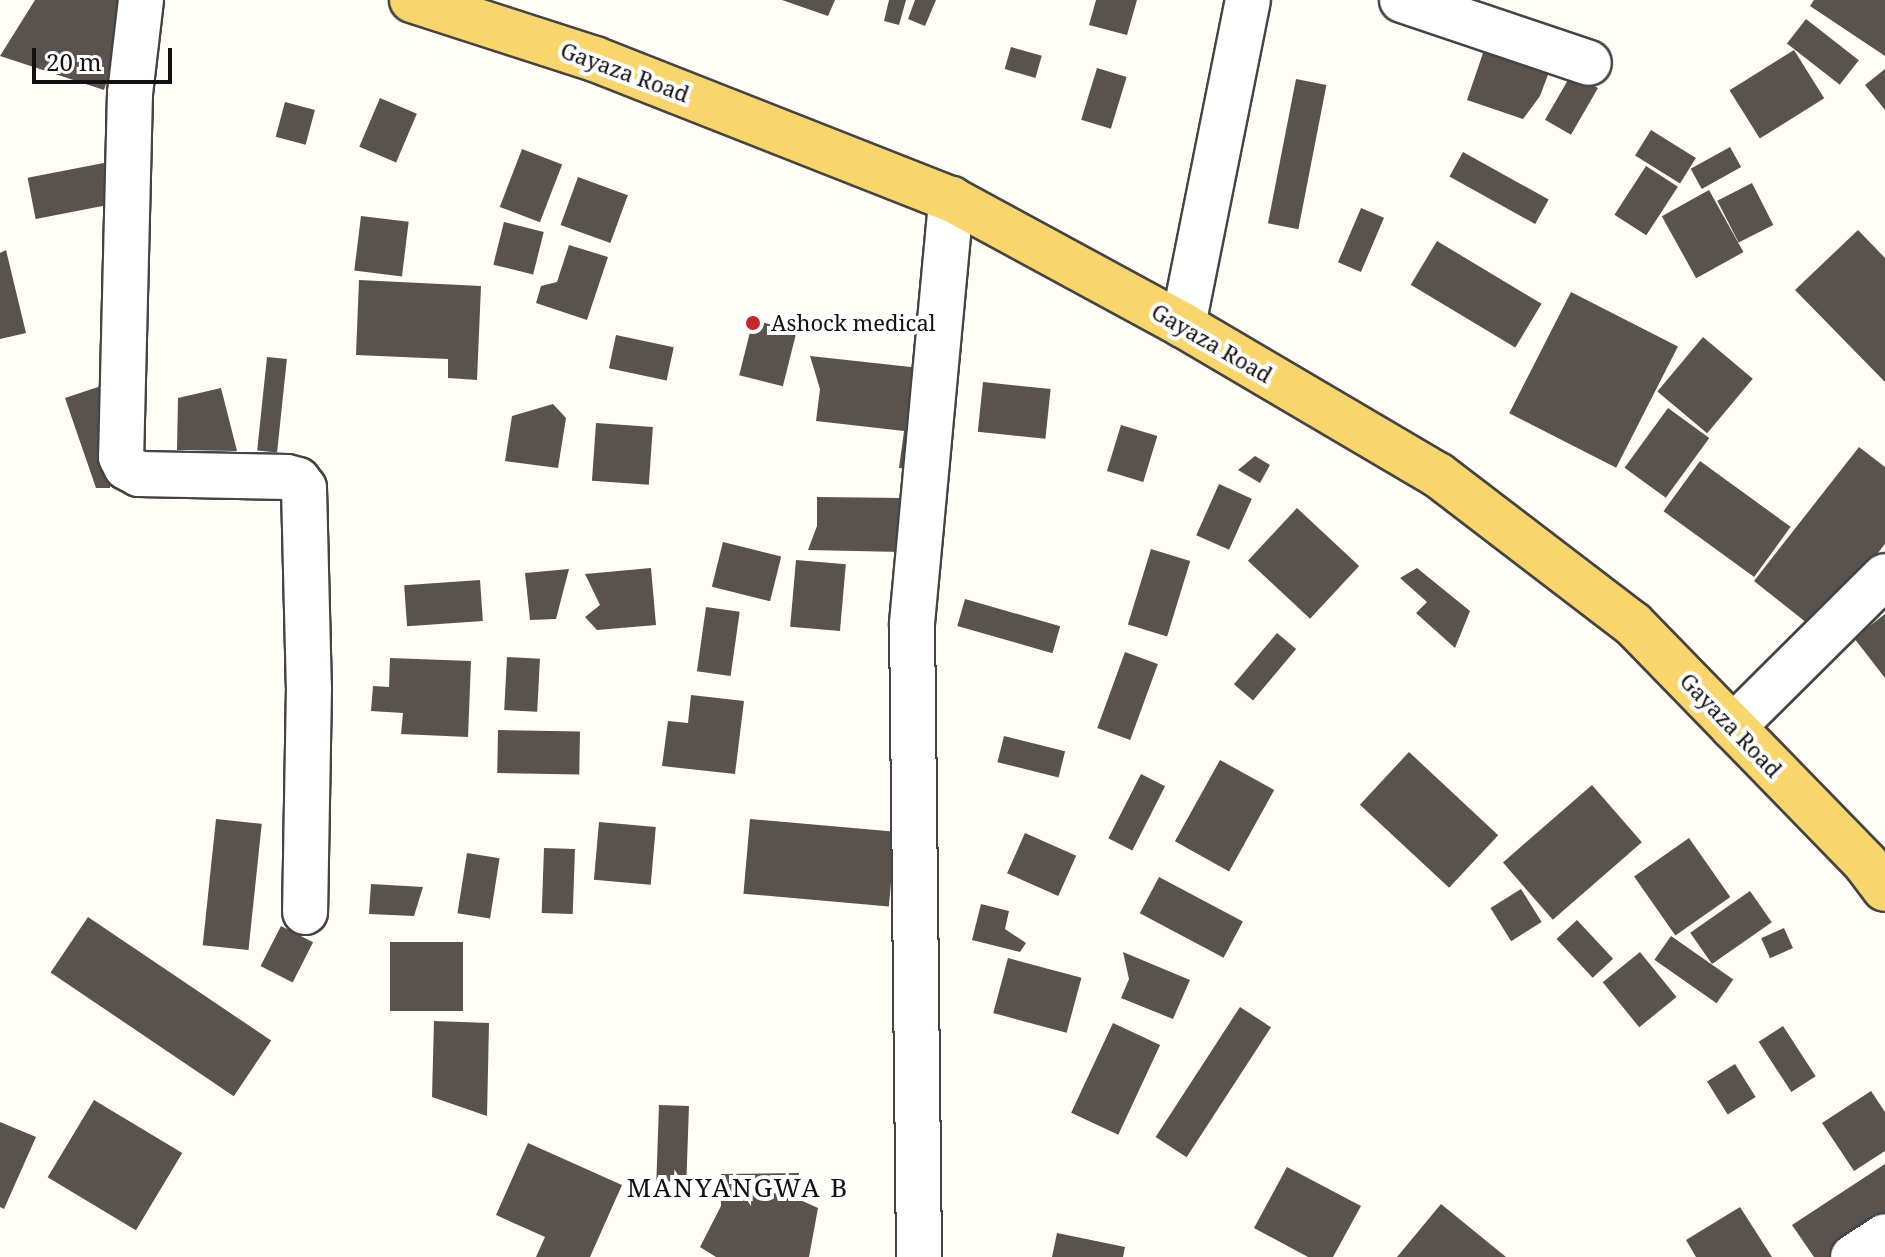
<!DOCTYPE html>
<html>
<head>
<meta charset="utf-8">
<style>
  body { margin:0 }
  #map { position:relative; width:1885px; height:1257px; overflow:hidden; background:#fffdf5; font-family:"Noto Serif",serif }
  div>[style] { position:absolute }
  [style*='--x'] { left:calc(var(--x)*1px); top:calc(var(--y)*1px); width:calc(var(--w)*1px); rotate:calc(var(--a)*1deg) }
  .building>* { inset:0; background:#5a524d; transform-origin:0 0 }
  .roads { filter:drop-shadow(2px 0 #444) drop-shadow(-2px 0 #444) drop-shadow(0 2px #444) drop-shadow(0 -2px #444) }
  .minor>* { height:44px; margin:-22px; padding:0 22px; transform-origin:22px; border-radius:22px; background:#fff }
  .major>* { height:44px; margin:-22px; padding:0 22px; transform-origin:22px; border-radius:22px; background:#f9d66b }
  .dots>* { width:22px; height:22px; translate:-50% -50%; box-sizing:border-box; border:4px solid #fff; border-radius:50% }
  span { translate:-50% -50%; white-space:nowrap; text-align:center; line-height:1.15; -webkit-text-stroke:8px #fff; paint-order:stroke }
  .street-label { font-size:22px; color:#111 }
  .poi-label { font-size:22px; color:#111 }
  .left { translate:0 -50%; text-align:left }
  .quarter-label { font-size:26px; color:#111; letter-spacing:2px }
  .scale { position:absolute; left:32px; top:48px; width:140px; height:36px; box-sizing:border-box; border:4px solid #111; border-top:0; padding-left:10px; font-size:24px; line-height:28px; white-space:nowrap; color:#111; -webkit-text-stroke:6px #fff; paint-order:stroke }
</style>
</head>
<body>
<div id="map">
  <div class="building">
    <div style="clip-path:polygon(35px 0,134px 0,104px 90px,0 56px)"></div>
    <div style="clip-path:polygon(782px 0,835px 0,828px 16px)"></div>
    <div style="clip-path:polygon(889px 0,906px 0,899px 25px,884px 21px)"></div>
    <div style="clip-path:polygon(915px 0,936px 0,925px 26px,908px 19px)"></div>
    <div style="clip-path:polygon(1096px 0,1137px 0,1127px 35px,1089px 25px)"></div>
    <div style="clip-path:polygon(1814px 0,1885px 0,1885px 56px,1810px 6px)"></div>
    <div style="left:1806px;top:19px;width:67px;height:31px;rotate:38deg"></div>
    <div style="left:1011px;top:47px;width:32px;height:23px;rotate:16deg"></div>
    <div style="clip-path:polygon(1484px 50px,1549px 72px,1540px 96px,1523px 119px,1467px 100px)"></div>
    <div style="left:1794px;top:50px;width:57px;height:76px;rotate:58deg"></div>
    <div style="left:1097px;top:68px;width:31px;height:54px;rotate:17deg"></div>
    <div style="clip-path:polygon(1885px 69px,1885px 110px,1865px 85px)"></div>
    <div style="left:1572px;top:73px;width:30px;height:54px;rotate:30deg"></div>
    <div style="left:1296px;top:79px;width:31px;height:147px;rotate:11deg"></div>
    <div style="left:380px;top:98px;width:40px;height:53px;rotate:23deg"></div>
    <div style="left:285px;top:102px;width:31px;height:36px;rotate:15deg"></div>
    <div style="left:1651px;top:130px;width:53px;height:30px;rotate:32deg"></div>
    <div style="left:1730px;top:147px;width:23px;height:45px;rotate:61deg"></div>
    <div style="left:522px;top:149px;width:43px;height:62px;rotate:21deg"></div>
    <div style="left:1463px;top:152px;width:98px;height:28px;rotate:29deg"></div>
    <div style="left:114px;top:161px;width:42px;height:88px;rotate:79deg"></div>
    <div style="left:1646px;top:166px;width:38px;height:58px;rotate:33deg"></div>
    <div style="left:578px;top:177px;width:53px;height:51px;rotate:20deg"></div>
    <div style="left:1752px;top:183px;width:47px;height:39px;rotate:63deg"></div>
    <div style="left:1709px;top:190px;width:71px;height:54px;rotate:61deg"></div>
    <div style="left:1361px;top:208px;width:25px;height:59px;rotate:23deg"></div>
    <div style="left:361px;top:216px;width:48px;height:55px;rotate:7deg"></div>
    <div style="left:504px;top:222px;width:41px;height:44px;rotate:14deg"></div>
    <div style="clip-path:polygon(1858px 230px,1885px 258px,1885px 382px,1795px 290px)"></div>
    <div style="left:1437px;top:241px;width:122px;height:51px;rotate:31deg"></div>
    <div style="clip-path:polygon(569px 245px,608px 257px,587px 320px,536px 303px,541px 286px,557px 282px)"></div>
    <div style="clip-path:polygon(6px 250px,26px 333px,0 339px,0 253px)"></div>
    <div style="clip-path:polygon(359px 280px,481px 286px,477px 380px,448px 378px,448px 359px,356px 355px)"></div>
    <div style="left:1571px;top:292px;width:120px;height:136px;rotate:27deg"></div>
    <div style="left:753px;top:320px;width:45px;height:57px;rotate:14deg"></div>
    <div style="left:616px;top:335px;width:59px;height:34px;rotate:12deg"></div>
    <div style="left:1703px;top:337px;width:65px;height:71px;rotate:40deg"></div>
    <div style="clip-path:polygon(810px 356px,920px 368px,909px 469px,899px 468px,904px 431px,816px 421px,820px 389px)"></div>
    <div style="left:267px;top:357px;width:20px;height:94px;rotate:6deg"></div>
    <div style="clip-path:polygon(113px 382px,110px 488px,96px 488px,65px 398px)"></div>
    <div style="left:983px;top:382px;width:68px;height:50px;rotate:6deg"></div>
    <div style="clip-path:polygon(221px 388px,237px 451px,177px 450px,178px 398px)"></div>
    <div style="clip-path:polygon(553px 404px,566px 418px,558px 468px,505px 461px,512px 416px)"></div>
    <div style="left:1668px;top:408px;width:51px;height:74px;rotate:36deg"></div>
    <div style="left:596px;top:423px;width:57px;height:58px;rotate:4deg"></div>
    <div style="left:1121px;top:425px;width:38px;height:48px;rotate:17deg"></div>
    <div style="clip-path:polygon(1859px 447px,1885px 467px,1885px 544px,1817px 631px,1754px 581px)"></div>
    <div style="clip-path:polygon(1255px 456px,1270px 465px,1260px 483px,1238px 470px)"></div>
    <div style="left:1700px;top:461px;width:112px;height:62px;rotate:36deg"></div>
    <div style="left:1219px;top:484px;width:36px;height:56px;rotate:24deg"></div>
    <div style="clip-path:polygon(817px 497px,902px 498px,902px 552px,808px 550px,817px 526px)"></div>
    <div style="left:1297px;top:508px;width:85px;height:72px;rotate:43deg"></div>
    <div style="left:723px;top:542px;width:60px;height:46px;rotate:14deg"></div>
    <div style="left:1151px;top:549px;width:41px;height:79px;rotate:17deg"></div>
    <div style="left:796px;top:560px;width:50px;height:67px;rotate:5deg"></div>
    <div style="clip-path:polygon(651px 568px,656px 625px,597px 630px,585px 617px,600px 605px,585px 574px)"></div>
    <div style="clip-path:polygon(1417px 568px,1470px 611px,1455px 648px,1416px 613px,1427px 602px,1400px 578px)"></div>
    <div style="clip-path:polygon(569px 569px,556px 619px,530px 620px,525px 573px)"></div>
    <div style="left:480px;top:580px;width:41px;height:76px;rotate:86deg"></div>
    <div style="left:965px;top:599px;width:99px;height:28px;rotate:16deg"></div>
    <div style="left:706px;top:607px;width:34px;height:65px;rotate:8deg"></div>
    <div style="clip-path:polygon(1885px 614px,1885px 678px,1854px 638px)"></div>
    <div style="left:1277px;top:633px;width:25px;height:67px;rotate:40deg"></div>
    <div style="left:1125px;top:652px;width:35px;height:81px;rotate:20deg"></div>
    <div style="left:507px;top:657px;width:33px;height:53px;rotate:3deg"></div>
    <div style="clip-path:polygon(390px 658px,471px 661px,468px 737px,401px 734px,403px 713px,371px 711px,373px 686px,389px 687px)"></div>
    <div style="clip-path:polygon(691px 695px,744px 701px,735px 774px,662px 766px,668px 721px,688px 723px)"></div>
    <div style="left:498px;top:730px;width:82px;height:43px;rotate:1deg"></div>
    <div style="left:1004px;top:736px;width:63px;height:27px;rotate:14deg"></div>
    <div style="left:1409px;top:752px;width:122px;height:72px;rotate:43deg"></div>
    <div style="left:1220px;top:760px;width:62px;height:93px;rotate:29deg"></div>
    <div style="left:1141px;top:774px;width:27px;height:72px;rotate:27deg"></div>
    <div style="left:1592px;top:785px;width:76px;height:118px;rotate:49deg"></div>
    <div style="left:216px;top:819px;width:46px;height:127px;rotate:6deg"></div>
    <div style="left:750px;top:819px;width:146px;height:75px;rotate:5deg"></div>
    <div style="left:599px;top:822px;width:57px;height:58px;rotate:5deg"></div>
    <div style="left:1025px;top:833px;width:56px;height:44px;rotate:24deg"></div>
    <div style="left:1689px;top:838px;width:72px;height:67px;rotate:55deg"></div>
    <div style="left:544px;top:848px;width:31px;height:65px;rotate:2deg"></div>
    <div style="left:467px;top:853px;width:33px;height:61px;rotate:9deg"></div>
    <div style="left:1159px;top:877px;width:95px;height:41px;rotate:28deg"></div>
    <div style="clip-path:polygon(371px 884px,423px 887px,414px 916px,369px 914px)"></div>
    <div style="left:1521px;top:889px;width:39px;height:36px;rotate:58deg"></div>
    <div style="left:1750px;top:891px;width:38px;height:73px;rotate:55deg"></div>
    <div style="clip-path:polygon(981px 904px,1009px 911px,1005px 929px,1026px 943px,1020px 952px,972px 940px)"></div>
    <div style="left:88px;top:917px;width:221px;height:67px;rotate:34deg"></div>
    <div style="left:1577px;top:920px;width:53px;height:28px;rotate:47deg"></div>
    <div style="left:281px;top:926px;width:36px;height:45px;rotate:27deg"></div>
    <div style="left:1784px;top:928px;width:22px;height:25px;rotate:66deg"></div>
    <div style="left:1671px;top:936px;width:76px;height:29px;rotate:35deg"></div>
    <div style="left:390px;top:942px;width:73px;height:69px"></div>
    <div style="clip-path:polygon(1123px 952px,1190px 980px,1173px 1019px,1121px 998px,1129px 979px)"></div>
    <div style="left:1640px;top:952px;width:58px;height:48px;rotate:51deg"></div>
    <div style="left:1008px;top:958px;width:76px;height:57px;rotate:15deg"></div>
    <div style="left:1240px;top:1007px;width:37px;height:155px;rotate:33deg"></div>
    <div style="clip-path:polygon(434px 1021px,489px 1023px,487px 1116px,432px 1097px)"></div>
    <div style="left:1113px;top:1023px;width:52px;height:99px;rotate:25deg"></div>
    <div style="left:1783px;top:1026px;width:60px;height:29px;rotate:57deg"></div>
    <div style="left:1735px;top:1064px;width:39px;height:33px;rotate:58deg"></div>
    <div style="clip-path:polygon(1871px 1091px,1885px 1112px,1885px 1151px,1854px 1171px,1822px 1123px)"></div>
    <div style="left:94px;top:1100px;width:103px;height:90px;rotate:31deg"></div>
    <div style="left:659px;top:1105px;width:30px;height:76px;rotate:2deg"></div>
    <div style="clip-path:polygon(0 1122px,36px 1137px,4px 1209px,0 1207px)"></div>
    <div style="clip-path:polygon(528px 1143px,622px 1185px,590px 1257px,536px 1257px,545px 1237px,496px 1215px)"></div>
    <div style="clip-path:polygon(1885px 1164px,1885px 1230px,1845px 1257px,1814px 1257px,1792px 1225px)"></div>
    <div style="clip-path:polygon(1287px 1167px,1361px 1206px,1333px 1257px,1308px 1257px,1254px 1228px)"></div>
    <div style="clip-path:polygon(799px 1173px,798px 1199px,818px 1208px,809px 1257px,716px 1257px,700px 1247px,721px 1206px,721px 1174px)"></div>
    <div style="clip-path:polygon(1441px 1204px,1506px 1257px,1397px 1257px)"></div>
    <div style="clip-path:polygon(1740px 1207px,1772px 1257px,1696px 1257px,1686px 1240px)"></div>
    <div style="clip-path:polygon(1057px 1233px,1125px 1247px,1123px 1257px,1052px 1257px)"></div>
  </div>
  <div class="roads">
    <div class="minor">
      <div style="--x:141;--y:0;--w:94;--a:96.7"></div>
      <div style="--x:130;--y:93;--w:364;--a:91.4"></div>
      <div style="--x:121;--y:457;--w:11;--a:63"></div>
      <div style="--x:126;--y:467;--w:15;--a:28"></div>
      <div style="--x:139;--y:474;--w:148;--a:1.2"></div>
      <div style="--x:287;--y:477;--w:11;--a:15"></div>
      <div style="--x:298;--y:480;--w:10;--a:53"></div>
      <div style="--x:304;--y:488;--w:199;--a:88.6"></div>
      <div style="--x:309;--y:687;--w:225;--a:91"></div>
      <div style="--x:1402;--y:0;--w:197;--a:18.6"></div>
      <div style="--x:1183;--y:325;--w:331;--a:-78.7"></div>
      <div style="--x:1733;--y:727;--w:214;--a:-44.8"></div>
      <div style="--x:919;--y:1257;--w:634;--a:-90.63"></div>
      <div style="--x:912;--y:623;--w:426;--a:-84.7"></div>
      <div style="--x:1853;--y:1257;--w:38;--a:-33"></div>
    </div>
    <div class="major">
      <div style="--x:412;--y:0;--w:192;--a:17.9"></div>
      <div style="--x:595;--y:59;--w:383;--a:21.5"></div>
      <div style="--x:951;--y:199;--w:264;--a:28.5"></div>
      <div style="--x:1183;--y:325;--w:296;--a:30.5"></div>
      <div style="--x:1438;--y:475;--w:245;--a:37.4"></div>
      <div style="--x:1633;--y:624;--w:334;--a:45.8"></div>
      <div style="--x:1866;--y:864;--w:31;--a:53"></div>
    </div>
  </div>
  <div class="dots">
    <div style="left:753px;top:323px;background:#c4262e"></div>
  </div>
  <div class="street-label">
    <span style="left:625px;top:72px;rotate:20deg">Gayaza Road</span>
    <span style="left:1212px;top:343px;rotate:30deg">Gayaza Road</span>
    <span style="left:1731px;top:725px;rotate:46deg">Gayaza Road</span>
  </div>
  <div class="poi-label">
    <span class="left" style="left:771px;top:323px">Ashock medical</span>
  </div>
  <div class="quarter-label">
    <span style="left:738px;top:1188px">MANYANGWA B</span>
  </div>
  <div class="scale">20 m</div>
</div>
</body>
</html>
